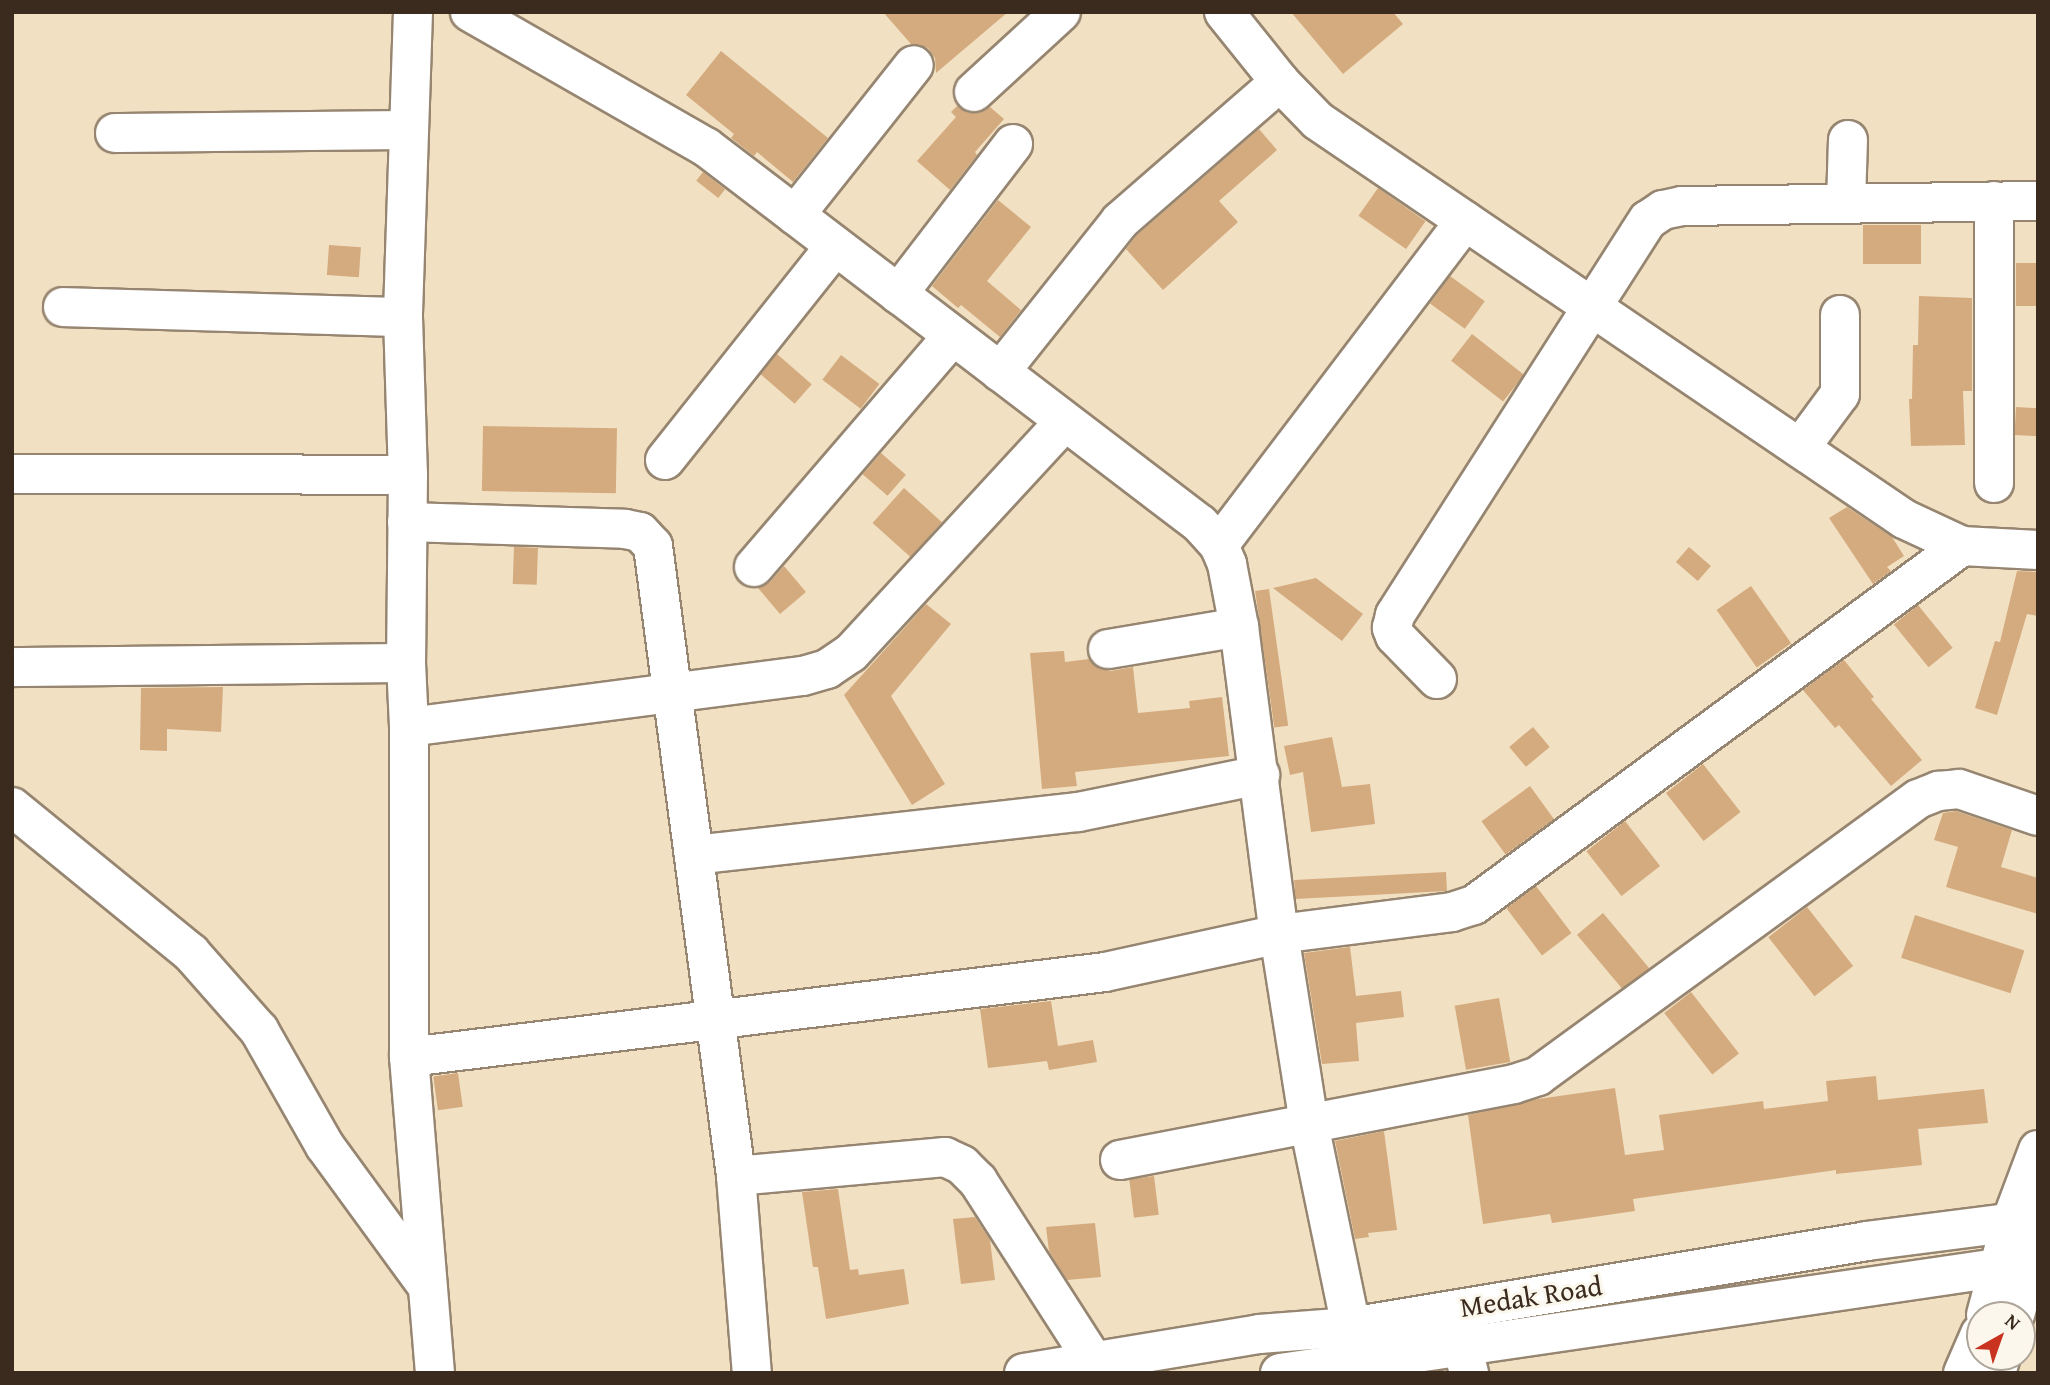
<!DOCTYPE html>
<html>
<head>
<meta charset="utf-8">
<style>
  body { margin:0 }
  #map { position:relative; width:2050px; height:1385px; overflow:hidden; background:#f2e0c2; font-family:"Gentium Book Plus",serif }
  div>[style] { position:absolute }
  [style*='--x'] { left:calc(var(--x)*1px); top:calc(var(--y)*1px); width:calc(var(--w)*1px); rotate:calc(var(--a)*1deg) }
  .building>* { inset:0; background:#d4ab7f; transform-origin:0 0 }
  .roads { filter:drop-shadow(2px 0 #968570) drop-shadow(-2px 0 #968570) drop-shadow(0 2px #968570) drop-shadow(0 -2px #968570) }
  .minor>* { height:38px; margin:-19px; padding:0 19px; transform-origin:19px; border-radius:19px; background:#fff }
  .major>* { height:38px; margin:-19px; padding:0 19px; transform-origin:19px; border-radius:19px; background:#fff }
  span { translate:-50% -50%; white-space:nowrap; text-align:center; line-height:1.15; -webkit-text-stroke:6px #fbf7ec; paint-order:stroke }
  .street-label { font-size:28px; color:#3b2a1e }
  .frame { position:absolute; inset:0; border:14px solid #3b2a1e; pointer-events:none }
  .north { position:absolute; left:1966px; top:1301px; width:70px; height:70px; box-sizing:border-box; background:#fbf7ec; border:2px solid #aea59a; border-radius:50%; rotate:40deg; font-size:19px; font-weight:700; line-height:28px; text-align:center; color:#3b2a1e }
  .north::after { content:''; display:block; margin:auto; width:24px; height:32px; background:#c8321e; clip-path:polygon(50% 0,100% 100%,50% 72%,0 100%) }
</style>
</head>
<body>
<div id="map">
  <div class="building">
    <div style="clip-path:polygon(883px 12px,1008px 12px,936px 73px,935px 58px,928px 48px,911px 44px)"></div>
    <div style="clip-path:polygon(1291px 12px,1393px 12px,1403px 24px,1343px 74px)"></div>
    <div style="clip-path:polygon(721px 51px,828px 138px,793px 182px,757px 152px,754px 156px,731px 138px,734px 134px,686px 95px)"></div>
    <div style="clip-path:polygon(957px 106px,968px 113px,979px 113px,990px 107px,1004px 119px,975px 152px,977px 155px,950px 190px,917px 161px,956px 117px,951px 112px)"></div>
    <div style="clip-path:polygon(1259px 129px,1277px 150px,1219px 201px,1238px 222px,1163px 290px,1126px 249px,1136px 236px)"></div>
    <div style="left:703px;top:172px;width:28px;height:11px;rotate:38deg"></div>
    <div style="left:1378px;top:188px;width:58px;height:34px;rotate:35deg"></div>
    <div style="clip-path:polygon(998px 200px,1031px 227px,987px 281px,1021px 310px,1000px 337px,961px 305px,958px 308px,932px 286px)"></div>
    <div style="left:1863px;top:225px;width:58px;height:39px"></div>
    <div style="left:329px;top:245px;width:32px;height:30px;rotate:4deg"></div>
    <div style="left:2016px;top:263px;width:22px;height:43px"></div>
    <div style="left:1450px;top:276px;width:43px;height:34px;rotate:36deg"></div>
    <div style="clip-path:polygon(1919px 296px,1972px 298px,1972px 391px,1963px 391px,1965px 445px,1911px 446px,1909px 399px,1912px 399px,1913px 345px,1918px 345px)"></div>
    <div style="left:1472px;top:334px;width:66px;height:34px;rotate:38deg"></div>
    <div style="left:777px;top:354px;width:46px;height:26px;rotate:41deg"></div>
    <div style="left:841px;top:355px;width:48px;height:31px;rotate:37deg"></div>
    <div style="left:2016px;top:407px;width:22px;height:28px;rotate:3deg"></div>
    <div style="left:483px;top:426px;width:134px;height:65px;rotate:1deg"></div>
    <div style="left:881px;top:453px;width:33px;height:28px;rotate:41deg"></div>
    <div style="left:904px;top:488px;width:51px;height:47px;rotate:42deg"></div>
    <div style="clip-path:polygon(1847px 507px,1892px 537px,1904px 556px,1887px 567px,1891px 571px,1873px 584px,1829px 518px)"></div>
    <div style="left:514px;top:547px;width:24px;height:37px;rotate:2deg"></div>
    <div style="left:1689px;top:547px;width:29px;height:20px;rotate:41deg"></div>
    <div style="clip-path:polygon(784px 566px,806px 592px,780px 614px,758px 588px,770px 582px)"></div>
    <div style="clip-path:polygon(2017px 571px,2038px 572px,2038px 616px,2027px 614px,1997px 715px,1975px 708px,1995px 641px,2000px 642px)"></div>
    <div style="clip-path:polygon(1316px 578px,1363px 614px,1342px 641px,1273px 588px)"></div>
    <div style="left:1751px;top:586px;width:70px;height:42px;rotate:55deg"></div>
    <div style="left:1269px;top:589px;width:138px;height:14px;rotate:82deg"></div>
    <div style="clip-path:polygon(926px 604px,951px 624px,891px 696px,945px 784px,912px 805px,844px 695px)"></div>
    <div style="left:1918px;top:605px;width:55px;height:31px;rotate:51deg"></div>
    <div style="clip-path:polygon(1064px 651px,1065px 662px,1089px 659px,1100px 669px,1111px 671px,1133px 667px,1138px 713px,1190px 708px,1189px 701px,1222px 697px,1229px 756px,1075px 772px,1077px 786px,1042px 789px,1030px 653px)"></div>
    <div style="clip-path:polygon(1844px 660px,1874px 697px,1871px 699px,1922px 760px,1891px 786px,1839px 725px,1835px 728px,1803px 690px)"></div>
    <div style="clip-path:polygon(223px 687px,221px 732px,167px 729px,167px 751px,140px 750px,141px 688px)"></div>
    <div style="left:1533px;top:727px;width:26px;height:31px;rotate:50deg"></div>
    <div style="clip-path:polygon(1332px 737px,1342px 787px,1370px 784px,1375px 824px,1311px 832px,1303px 772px,1290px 775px,1284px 746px)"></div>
    <div style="left:1703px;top:764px;width:61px;height:47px;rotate:52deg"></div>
    <div style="left:1530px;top:786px;width:41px;height:60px;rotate:54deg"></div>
    <div style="clip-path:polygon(1956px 811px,2012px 830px,2001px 867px,2038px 878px,2038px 914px,1946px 887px,1958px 847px,1934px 840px,1943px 813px)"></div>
    <div style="left:1625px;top:821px;width:57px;height:49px;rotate:52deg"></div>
    <div style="left:1446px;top:872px;width:19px;height:152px;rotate:87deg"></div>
    <div style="left:1536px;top:886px;width:59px;height:37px;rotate:53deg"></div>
    <div style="left:1807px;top:907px;width:75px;height:49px;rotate:52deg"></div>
    <div style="left:1603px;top:913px;width:72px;height:34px;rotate:50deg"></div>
    <div style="left:1915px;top:915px;width:115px;height:45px;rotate:18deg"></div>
    <div style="clip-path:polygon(1350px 947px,1356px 996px,1401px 991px,1404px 1017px,1356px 1023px,1359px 1061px,1322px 1064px,1304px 953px)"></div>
    <div style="left:1691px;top:992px;width:78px;height:34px;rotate:52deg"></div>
    <div style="left:1499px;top:998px;width:65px;height:45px;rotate:80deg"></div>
    <div style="clip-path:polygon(1051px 1001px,1058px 1046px,1093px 1040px,1097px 1062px,1049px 1070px,1047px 1061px,988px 1068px,980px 1009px)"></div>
    <div style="left:458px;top:1073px;width:34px;height:25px;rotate:82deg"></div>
    <div style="clip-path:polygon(1876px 1076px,1878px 1100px,1984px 1089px,1988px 1123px,1918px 1129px,1922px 1165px,1836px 1174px,1836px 1170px,1633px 1199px,1635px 1211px,1552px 1223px,1550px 1214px,1483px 1224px,1468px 1115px,1538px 1099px,1615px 1088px,1625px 1155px,1664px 1150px,1659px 1115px,1763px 1101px,1764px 1109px,1828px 1101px,1826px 1081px)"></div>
    <div style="clip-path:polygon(1384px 1131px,1397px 1230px,1368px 1233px,1369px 1237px,1355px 1239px,1335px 1141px)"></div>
    <div style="left:1154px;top:1176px;width:39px;height:25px;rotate:83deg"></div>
    <div style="clip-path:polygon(838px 1189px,850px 1270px,858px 1269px,859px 1275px,904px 1269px,909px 1304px,826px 1319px,818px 1267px,813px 1267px,802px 1192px)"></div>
    <div style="clip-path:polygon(975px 1217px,990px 1240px,995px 1280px,961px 1284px,953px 1219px)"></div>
    <div style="clip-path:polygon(1095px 1223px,1101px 1277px,1067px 1280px,1049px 1251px,1046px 1227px)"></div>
  </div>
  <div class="roads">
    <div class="minor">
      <div style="--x:413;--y:12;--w:305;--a:91.9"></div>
      <div style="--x:403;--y:317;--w:158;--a:88.2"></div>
      <div style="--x:408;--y:475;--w:188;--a:90.6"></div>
      <div style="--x:406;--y:663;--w:64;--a:87.3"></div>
      <div style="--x:409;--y:727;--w:330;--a:90"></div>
      <div style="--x:409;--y:1057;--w:317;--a:85.3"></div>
      <div style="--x:470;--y:12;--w:272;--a:29.8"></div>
      <div style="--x:706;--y:147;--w:621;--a:37.35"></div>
      <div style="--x:1200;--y:524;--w:28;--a:48"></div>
      <div style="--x:1219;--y:545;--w:21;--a:67"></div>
      <div style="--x:1227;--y:564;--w:64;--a:79.2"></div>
      <div style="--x:1239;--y:627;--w:310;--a:82.6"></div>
      <div style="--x:1279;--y:934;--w:192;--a:81"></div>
      <div style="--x:1309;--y:1124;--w:207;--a:78.3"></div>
      <div style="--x:1224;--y:12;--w:90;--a:51.3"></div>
      <div style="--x:1280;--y:82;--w:54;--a:45.7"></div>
      <div style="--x:1318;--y:121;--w:708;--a:34.18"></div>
      <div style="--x:1904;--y:519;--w:64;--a:25"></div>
      <div style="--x:1962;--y:546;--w:76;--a:3"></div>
      <div style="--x:974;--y:92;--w:118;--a:-42.6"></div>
      <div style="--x:115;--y:133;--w:294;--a:-0.6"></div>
      <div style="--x:1994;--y:201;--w:282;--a:90"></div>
      <div style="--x:1846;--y:203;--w:63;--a:-88.2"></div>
      <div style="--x:795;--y:215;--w:191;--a:-51.6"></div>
      <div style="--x:898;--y:294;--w:189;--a:-52.5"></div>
      <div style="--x:63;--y:307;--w:340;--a:1.7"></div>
      <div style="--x:1000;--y:372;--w:193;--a:-51.5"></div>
      <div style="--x:1120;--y:221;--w:212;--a:-41"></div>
      <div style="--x:1800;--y:448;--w:67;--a:-53.5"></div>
      <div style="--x:1840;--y:394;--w:79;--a:-90"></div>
      <div style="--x:665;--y:460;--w:273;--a:-51.5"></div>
      <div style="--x:12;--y:474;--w:396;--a:0.1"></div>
      <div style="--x:407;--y:522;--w:218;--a:1.8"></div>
      <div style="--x:625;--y:529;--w:15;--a:11"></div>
      <div style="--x:640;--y:532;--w:19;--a:47"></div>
      <div style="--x:653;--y:546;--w:635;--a:82.49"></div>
      <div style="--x:736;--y:1176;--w:198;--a:85.4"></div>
      <div style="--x:1219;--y:545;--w:407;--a:-52.8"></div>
      <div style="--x:754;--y:567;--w:305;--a:-49.3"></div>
      <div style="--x:1108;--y:649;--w:133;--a:-9.5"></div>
      <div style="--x:12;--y:667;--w:394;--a:-0.6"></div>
      <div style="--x:1437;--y:679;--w:60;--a:-134.3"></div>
      <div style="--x:1395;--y:636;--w:9;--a:-111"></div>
      <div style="--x:1392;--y:628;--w:13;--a:-77"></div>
      <div style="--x:1395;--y:615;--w:469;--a:-57.4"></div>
      <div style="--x:1648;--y:220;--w:18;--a:-34"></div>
      <div style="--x:1663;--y:210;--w:19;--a:-12"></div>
      <div style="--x:1682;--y:206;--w:356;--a:-0.8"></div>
      <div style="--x:409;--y:727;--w:397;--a:-7.4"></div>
      <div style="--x:803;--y:676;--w:25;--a:-16"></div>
      <div style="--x:827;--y:669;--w:29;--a:-34"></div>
      <div style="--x:851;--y:653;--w:314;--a:-47.3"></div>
      <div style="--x:12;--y:807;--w:231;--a:39.2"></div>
      <div style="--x:191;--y:953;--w:103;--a:48.6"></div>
      <div style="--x:259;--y:1030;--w:133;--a:60.4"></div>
      <div style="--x:325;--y:1146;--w:173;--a:53.9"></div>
      <div style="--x:694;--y:855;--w:386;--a:-6.4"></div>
      <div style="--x:1078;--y:812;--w:186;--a:-11.5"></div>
      <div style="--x:409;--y:1057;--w:701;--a:-6.96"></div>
      <div style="--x:1105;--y:972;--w:178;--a:-12.3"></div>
      <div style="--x:1279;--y:934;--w:174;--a:-7.2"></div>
      <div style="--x:1452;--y:912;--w:23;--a:-18"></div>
      <div style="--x:1474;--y:905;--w:606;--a:-36.34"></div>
      <div style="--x:1120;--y:1160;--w:401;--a:-10.9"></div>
      <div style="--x:1514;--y:1084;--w:25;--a:-18"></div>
      <div style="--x:1538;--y:1076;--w:470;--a:-36.1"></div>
      <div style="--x:1918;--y:799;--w:22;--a:-22"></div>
      <div style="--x:1938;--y:791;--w:21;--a:-5"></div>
      <div style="--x:1959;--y:789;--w:83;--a:18.9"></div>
      <div style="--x:736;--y:1176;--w:210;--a:-5.2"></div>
      <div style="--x:945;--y:1157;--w:19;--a:25"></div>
      <div style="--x:962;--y:1165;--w:23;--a:45"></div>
      <div style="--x:978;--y:1181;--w:215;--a:57.3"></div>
      <div style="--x:1462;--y:1345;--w:29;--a:76"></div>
    </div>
    <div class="major">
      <div style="--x:1986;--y:1315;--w:96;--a:-75"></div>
      <div style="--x:2011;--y:1222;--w:77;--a:-69.4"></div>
      <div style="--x:2015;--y:1315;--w:75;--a:-74.5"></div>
      <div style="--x:1024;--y:1373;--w:238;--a:-9.4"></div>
      <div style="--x:1259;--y:1334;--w:92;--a:-4.4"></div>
      <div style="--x:1351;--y:1327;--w:523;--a:-9.46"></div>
      <div style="--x:1867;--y:1241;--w:172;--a:-7.3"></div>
      <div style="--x:1280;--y:1373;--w:766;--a:-8.33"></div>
      <div style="--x:1963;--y:1373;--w:43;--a:-66.4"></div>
      <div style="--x:1996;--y:1373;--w:17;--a:-73"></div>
    </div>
  </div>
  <div class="street-label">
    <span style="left:1531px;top:1296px;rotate:-9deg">Medak Road</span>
  </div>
  <div class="frame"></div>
  <div class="north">N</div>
</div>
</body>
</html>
